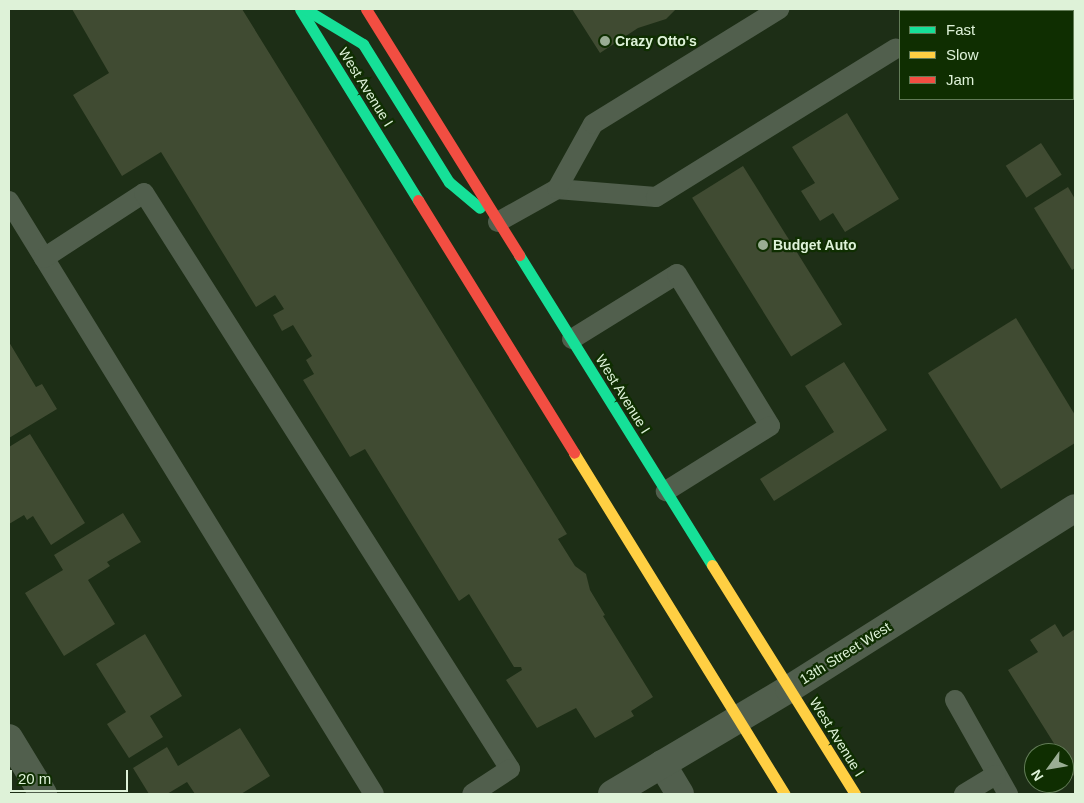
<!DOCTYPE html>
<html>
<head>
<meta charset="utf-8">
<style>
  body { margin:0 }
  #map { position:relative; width:1084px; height:803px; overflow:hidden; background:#1d2e16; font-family:Arial,sans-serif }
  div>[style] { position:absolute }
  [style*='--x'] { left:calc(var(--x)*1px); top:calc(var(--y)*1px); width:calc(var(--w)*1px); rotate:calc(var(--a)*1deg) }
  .building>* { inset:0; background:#404b32; transform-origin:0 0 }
  .lane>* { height:20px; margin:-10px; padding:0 10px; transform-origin:10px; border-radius:10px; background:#515f4d }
  .street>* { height:28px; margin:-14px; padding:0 14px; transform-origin:14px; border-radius:14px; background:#515f4d }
  .fast>* { height:11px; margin:-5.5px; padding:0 5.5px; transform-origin:5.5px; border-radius:5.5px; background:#16e098 }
  .slow>* { height:11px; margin:-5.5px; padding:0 5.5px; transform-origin:5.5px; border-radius:5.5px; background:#ffcf43 }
  .jam>* { height:11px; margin:-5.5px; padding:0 5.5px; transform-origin:5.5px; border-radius:5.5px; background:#f24e42 }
  .dots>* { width:14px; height:14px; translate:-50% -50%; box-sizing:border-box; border:2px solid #0f2e01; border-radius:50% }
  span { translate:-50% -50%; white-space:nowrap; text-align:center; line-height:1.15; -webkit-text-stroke:4.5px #0f2e01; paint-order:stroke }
  .poi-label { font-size:14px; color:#def2d8; font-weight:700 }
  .left { translate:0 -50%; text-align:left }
  .street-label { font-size:14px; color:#def2d8 }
  .frame { position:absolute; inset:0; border:10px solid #def2d8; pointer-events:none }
  .legend { position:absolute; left:899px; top:10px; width:175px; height:90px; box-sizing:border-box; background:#0f2e01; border:1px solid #627c57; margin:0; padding:6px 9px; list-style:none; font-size:15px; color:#def2d8 }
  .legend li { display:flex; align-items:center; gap:10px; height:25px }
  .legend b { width:25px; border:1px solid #627c57 }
  .north { position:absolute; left:1024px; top:743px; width:50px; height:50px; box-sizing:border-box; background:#0f2e01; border:1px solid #627c57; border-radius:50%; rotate:238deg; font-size:14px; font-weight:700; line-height:20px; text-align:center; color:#def2d8 }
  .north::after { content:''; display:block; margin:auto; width:18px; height:22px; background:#9aad94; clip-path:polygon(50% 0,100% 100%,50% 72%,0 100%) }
  .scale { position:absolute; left:10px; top:770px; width:118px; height:22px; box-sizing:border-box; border:2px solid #def2d8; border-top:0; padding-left:6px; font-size:15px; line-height:18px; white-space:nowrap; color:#def2d8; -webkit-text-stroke:4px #0f2e01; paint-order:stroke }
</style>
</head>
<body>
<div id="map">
  <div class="building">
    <div style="clip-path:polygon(72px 9px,242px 9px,567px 534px,558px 539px,575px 566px,586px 574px,590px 590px,605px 615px,603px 616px,653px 697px,631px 711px,634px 716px,595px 738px,576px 708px,537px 728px,506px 680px,522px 670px,521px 667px,514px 667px,469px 594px,459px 601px,365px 449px,350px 457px,303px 380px,314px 374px,306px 360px,312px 356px,293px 325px,282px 331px,273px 315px,284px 309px,275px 295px,256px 307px,161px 152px,122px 176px,73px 95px,109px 73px)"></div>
    <div style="clip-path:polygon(572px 9px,676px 9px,666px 19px,638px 28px,600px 53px)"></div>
    <div style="clip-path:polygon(940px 9px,957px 9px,959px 11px,936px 11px)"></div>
    <div style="clip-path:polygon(1010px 9px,1075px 9px,1075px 33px,1073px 35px,1073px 11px)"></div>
    <div style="clip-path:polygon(847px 113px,899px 199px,845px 232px,833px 213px,820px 221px,801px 191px,815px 183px,792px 147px)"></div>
    <div style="left:1041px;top:143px;width:38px;height:42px;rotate:57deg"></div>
    <div style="left:743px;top:166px;width:187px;height:60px;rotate:58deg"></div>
    <div style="clip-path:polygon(1068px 187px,1075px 199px,1075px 268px,1072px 270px,1034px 208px)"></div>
    <div style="clip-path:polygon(1016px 318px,1075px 415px,1075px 443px,1001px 489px,928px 373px)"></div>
    <div style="clip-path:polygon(9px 342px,36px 387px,42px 384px,57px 409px,9px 438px)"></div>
    <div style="clip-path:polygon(844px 362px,887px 430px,774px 501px,760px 479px,834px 432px,805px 386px)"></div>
    <div style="clip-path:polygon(30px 434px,85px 523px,51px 545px,33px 516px,27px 520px,24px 515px,9px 524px,9px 447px)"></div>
    <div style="clip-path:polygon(123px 513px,141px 542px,107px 562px,110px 566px,88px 580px,115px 624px,64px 656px,25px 593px,63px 570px,54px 555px)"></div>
    <div style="clip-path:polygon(1055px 624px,1063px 637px,1075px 629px,1075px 778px,1064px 760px,1064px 753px,1060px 753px,1008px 670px,1038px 652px,1030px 640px)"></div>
    <div style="clip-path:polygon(145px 634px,182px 696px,150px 716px,163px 737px,129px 758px,107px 724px,126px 712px,96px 664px)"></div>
    <div style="clip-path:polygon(240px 728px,270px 776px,241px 794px,195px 794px,187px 782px,167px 794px,149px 794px,133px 768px,167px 747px,178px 766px)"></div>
  </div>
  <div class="lane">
    <div style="--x:557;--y:189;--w:99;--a:4.6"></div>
    <div style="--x:656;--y:197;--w:282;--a:-31.8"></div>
    <div style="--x:9;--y:201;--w:696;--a:58.39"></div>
    <div style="--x:498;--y:222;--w:68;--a:-29.2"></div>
    <div style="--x:557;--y:189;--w:74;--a:-61"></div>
    <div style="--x:593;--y:124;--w:219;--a:-31.7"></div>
    <div style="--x:44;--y:258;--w:119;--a:-33"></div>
    <div style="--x:144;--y:193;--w:682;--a:57.57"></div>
    <div style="--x:510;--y:769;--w:45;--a:146.7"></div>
    <div style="--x:572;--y:339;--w:123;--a:-31.8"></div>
    <div style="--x:677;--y:274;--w:178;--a:58.5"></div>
    <div style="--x:770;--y:426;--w:123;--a:148"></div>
    <div style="--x:955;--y:700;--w:108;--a:60.6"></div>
    <div style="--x:964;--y:794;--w:37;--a:-31"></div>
  </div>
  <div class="street">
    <div style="--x:9;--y:738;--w:66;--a:58.7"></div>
    <div style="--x:662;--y:764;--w:35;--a:59"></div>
    <div style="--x:612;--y:794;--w:206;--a:-30.7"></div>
    <div style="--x:789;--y:689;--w:338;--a:-32.3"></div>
  </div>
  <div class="fast">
    <div style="--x:300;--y:9;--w:225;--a:58.3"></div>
    <div style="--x:305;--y:9;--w:68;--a:31.1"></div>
    <div style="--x:363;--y:44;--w:163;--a:58.1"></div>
    <div style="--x:449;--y:182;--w:40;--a:40"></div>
    <div style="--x:519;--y:255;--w:365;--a:58.1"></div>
  </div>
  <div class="slow">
    <div style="--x:574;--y:453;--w:401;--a:58.3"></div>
    <div style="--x:712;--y:565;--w:270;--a:58"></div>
  </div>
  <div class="jam">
    <div style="--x:366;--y:9;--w:290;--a:58.1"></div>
    <div style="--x:418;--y:200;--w:297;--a:58.3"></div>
  </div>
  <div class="dots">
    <div style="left:605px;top:41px;background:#9aad94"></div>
    <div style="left:763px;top:245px;background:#9aad94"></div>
  </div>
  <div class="poi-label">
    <span class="left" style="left:615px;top:41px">Crazy Otto's</span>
    <span class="left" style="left:773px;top:245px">Budget Auto</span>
  </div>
  <div class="street-label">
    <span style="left:366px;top:87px;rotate:58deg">West Avenue I</span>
    <span style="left:623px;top:394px;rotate:58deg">West Avenue I</span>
    <span style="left:845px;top:653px;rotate:-32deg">13th Street West</span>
    <span style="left:837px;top:737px;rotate:58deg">West Avenue I</span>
  </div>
  <div class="frame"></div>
  <ul class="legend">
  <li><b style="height:6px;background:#16e098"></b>Fast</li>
  <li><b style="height:6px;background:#ffcf43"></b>Slow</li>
  <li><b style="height:6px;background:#f24e42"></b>Jam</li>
  </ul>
  <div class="north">N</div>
  <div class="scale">20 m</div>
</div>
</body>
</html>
